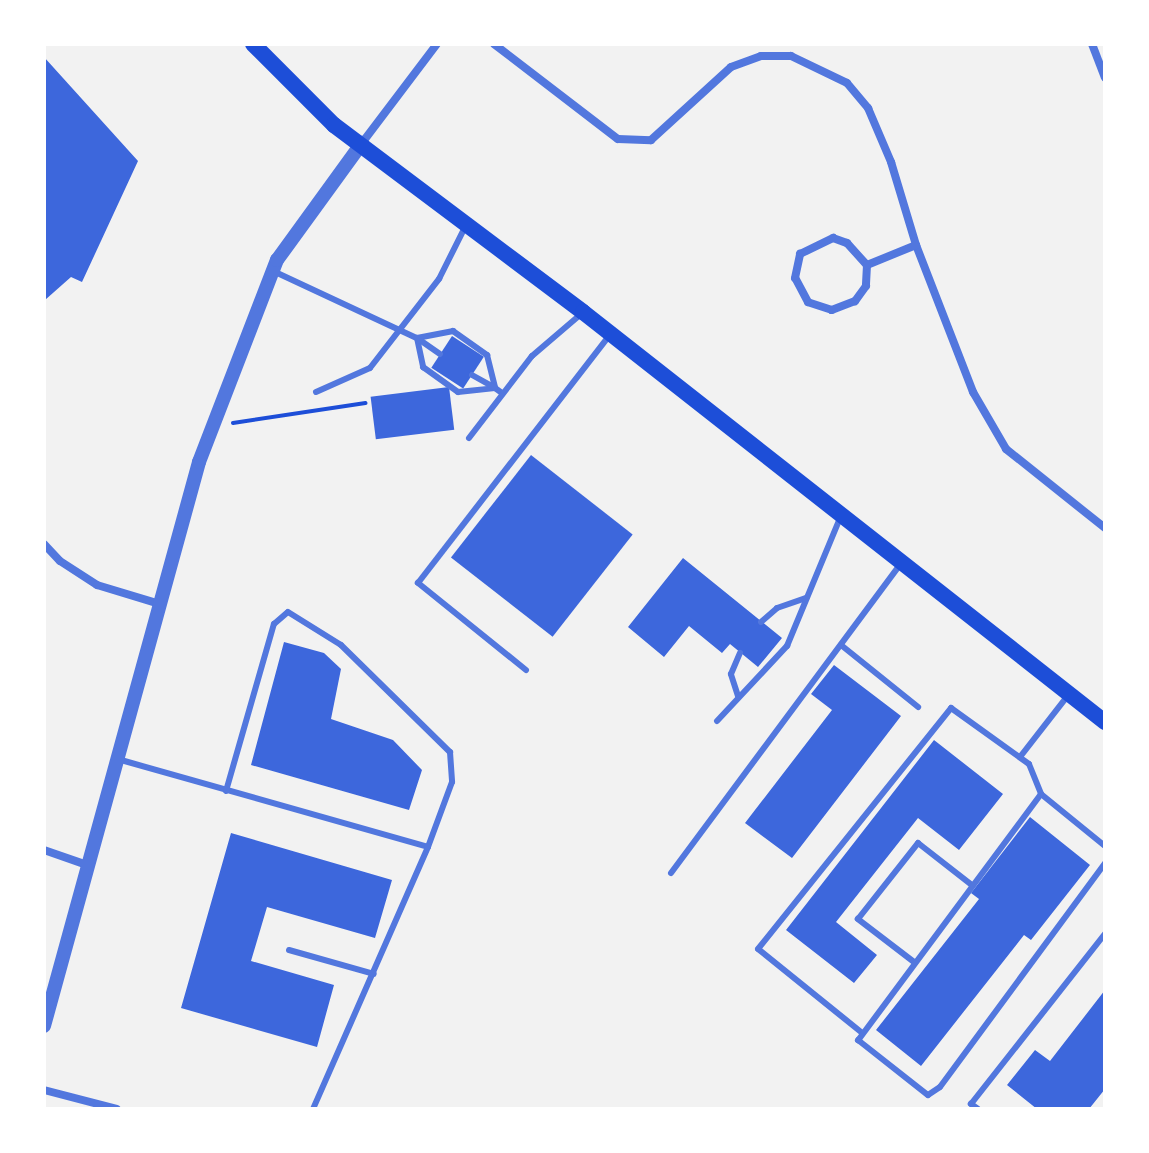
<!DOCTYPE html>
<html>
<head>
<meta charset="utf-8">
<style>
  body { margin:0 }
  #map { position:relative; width:1149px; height:1153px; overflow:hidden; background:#f2f2f2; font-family:"Playfair Display",serif }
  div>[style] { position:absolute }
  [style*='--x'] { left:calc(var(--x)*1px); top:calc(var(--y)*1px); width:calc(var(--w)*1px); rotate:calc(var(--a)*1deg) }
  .building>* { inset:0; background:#3d67dc; transform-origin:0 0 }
  .path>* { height:4px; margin:-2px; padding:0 2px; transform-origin:2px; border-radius:2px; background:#1d4ed8 }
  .service>* { height:6px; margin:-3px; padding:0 3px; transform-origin:3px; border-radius:3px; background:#5277de }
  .minor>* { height:8px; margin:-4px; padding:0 4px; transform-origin:4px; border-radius:4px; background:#5277de }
  .tertiary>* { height:14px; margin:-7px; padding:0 7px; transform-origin:7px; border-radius:7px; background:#5277de }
  .secondary>* { height:16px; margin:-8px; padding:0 8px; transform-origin:8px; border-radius:8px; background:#1d4ed8 }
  span { translate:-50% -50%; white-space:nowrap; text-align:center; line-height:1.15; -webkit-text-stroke:8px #fff; paint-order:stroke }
  .frame { position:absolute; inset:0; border:46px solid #fff; pointer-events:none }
</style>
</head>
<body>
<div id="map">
  <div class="building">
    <div style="clip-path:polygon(44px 57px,138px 161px,82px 282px,71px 277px,45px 300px)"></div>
    <div style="left:452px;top:336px;width:38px;height:38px;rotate:33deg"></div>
    <div style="left:449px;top:387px;width:43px;height:79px;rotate:83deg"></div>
    <div style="left:531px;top:455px;width:129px;height:130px;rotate:38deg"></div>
    <div style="clip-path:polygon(683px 558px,782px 638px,758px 667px,730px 644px,722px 653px,689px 626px,664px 657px,628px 627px)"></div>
    <div style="clip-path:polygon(284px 642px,324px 653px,341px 669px,331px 719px,393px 740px,422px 770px,409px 810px,251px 765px)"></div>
    <div style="clip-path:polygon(834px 665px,901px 716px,792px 858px,745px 823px,832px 710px,811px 694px)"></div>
    <div style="clip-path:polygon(934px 740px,1003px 794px,959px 850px,918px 818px,836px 922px,877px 955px,854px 983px,786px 930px)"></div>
    <div style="clip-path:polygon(1030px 817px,1090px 865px,1031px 940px,1024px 935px,921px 1066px,876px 1030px,979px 899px,971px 893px)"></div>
    <div style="clip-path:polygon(231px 833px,392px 880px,375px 938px,267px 907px,251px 961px,334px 985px,317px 1047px,181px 1008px)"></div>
    <div style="clip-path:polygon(1105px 990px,1105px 1089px,1089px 1109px,1037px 1109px,1007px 1085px,1035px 1050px,1050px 1061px)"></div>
  </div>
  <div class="path">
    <div style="--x:233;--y:423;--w:134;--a:-8.6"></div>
  </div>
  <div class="service">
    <div style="--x:273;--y:271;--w:159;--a:25"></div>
    <div style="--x:417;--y:338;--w:37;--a:-11"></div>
    <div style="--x:453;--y:331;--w:42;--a:35.2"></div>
    <div style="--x:487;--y:355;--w:34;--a:76"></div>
    <div style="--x:495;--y:388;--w:9;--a:36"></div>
    <div style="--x:417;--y:338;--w:30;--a:78"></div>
    <div style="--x:423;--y:367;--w:43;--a:35.5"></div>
    <div style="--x:458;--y:392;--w:37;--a:-6"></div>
    <div style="--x:417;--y:338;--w:28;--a:35"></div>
    <div style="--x:472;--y:375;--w:26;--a:29"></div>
    <div style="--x:316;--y:392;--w:59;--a:-24"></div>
    <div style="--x:370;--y:368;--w:113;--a:-52.2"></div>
    <div style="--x:439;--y:279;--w:58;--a:-63.4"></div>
    <div style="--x:469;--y:438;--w:103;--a:-52.5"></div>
    <div style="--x:532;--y:356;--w:65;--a:-40.6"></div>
    <div style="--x:761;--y:622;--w:21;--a:-41"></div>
    <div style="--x:777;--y:608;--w:31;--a:-19"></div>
    <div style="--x:841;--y:645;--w:99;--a:38.8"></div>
    <div style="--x:526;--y:670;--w:139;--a:-141.1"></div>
    <div style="--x:418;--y:583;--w:314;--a:-52.3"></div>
    <div style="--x:738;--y:696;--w:23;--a:-108"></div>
    <div style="--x:731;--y:674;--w:23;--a:-67"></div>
    <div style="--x:717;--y:721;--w:103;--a:-47"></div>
    <div style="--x:787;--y:646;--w:139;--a:-67.5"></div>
    <div style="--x:1020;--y:757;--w:80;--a:-52.1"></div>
    <div style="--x:121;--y:760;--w:319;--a:15.8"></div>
    <div style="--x:428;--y:847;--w:286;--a:113.7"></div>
    <div style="--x:226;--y:791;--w:174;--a:-74"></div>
    <div style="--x:274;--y:624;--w:18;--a:-41"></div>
    <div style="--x:288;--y:612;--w:62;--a:31.9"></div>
    <div style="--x:341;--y:645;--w:153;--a:44.5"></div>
    <div style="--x:450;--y:752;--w:30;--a:86"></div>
    <div style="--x:452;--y:782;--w:69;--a:110.3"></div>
    <div style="--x:1041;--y:794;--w:82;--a:39.1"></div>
    <div style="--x:671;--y:873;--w:386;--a:-53.4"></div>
    <div style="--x:289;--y:950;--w:88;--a:15.8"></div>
    <div style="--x:914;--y:962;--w:71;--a:-142.5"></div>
    <div style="--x:858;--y:919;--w:97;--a:-51.7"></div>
    <div style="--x:918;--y:843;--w:68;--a:37.9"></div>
    <div style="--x:861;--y:1032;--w:132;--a:-141.1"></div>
    <div style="--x:758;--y:949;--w:309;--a:-51.3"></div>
    <div style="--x:951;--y:708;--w:96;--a:35.7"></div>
    <div style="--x:1029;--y:764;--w:32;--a:68"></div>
    <div style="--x:1041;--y:794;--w:307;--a:126.6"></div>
    <div style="--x:858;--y:1040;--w:89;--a:38.2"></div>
    <div style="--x:928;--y:1095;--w:14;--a:-34"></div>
    <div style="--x:940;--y:1087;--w:278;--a:-53.6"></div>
    <div style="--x:978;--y:1109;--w:9;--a:-144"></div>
    <div style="--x:971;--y:1104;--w:216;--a:-51.8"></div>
  </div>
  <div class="minor">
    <div style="--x:494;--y:44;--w:156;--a:37.5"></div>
    <div style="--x:618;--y:139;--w:33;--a:2"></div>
    <div style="--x:651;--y:140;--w:108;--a:-42.4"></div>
    <div style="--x:731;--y:67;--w:32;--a:-20"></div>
    <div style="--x:761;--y:56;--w:30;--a:0"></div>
    <div style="--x:791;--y:56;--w:62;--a:25.7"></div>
    <div style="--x:847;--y:83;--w:33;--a:50"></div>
    <div style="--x:868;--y:108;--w:59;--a:66.9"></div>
    <div style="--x:891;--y:162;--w:87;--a:73.2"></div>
    <div style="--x:916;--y:245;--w:158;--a:68.8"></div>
    <div style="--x:973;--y:392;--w:66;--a:59.9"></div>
    <div style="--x:1006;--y:449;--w:127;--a:38.6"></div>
    <div style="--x:1092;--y:44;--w:36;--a:69"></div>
    <div style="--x:362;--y:143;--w:124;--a:-52.9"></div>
    <div style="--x:867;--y:265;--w:21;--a:93"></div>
    <div style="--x:866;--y:286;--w:19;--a:126"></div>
    <div style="--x:855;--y:301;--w:25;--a:159"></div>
    <div style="--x:832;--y:310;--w:25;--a:-162"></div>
    <div style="--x:808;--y:302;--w:27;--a:-118"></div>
    <div style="--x:795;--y:278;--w:25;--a:-78"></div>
    <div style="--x:800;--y:254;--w:37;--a:-26"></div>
    <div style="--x:833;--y:238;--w:15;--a:20"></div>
    <div style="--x:847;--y:243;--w:30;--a:48"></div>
    <div style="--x:867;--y:265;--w:53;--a:-22.2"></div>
    <div style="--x:44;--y:544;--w:23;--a:47"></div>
    <div style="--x:60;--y:561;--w:44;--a:33"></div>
    <div style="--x:97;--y:585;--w:66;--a:16.8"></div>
    <div style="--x:44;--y:850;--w:46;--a:19.2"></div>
    <div style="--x:44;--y:1090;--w:75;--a:14.6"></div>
  </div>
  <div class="tertiary">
    <div style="--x:44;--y:1026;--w:585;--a:-74.63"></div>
    <div style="--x:199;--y:462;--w:217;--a:-68.9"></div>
    <div style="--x:277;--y:260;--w:145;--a:-54"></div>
  </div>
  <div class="secondary">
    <div style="--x:253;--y:44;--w:115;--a:45"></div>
    <div style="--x:334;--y:125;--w:311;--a:36.9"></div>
    <div style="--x:583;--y:312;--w:664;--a:38.15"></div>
  </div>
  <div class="frame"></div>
</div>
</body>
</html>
